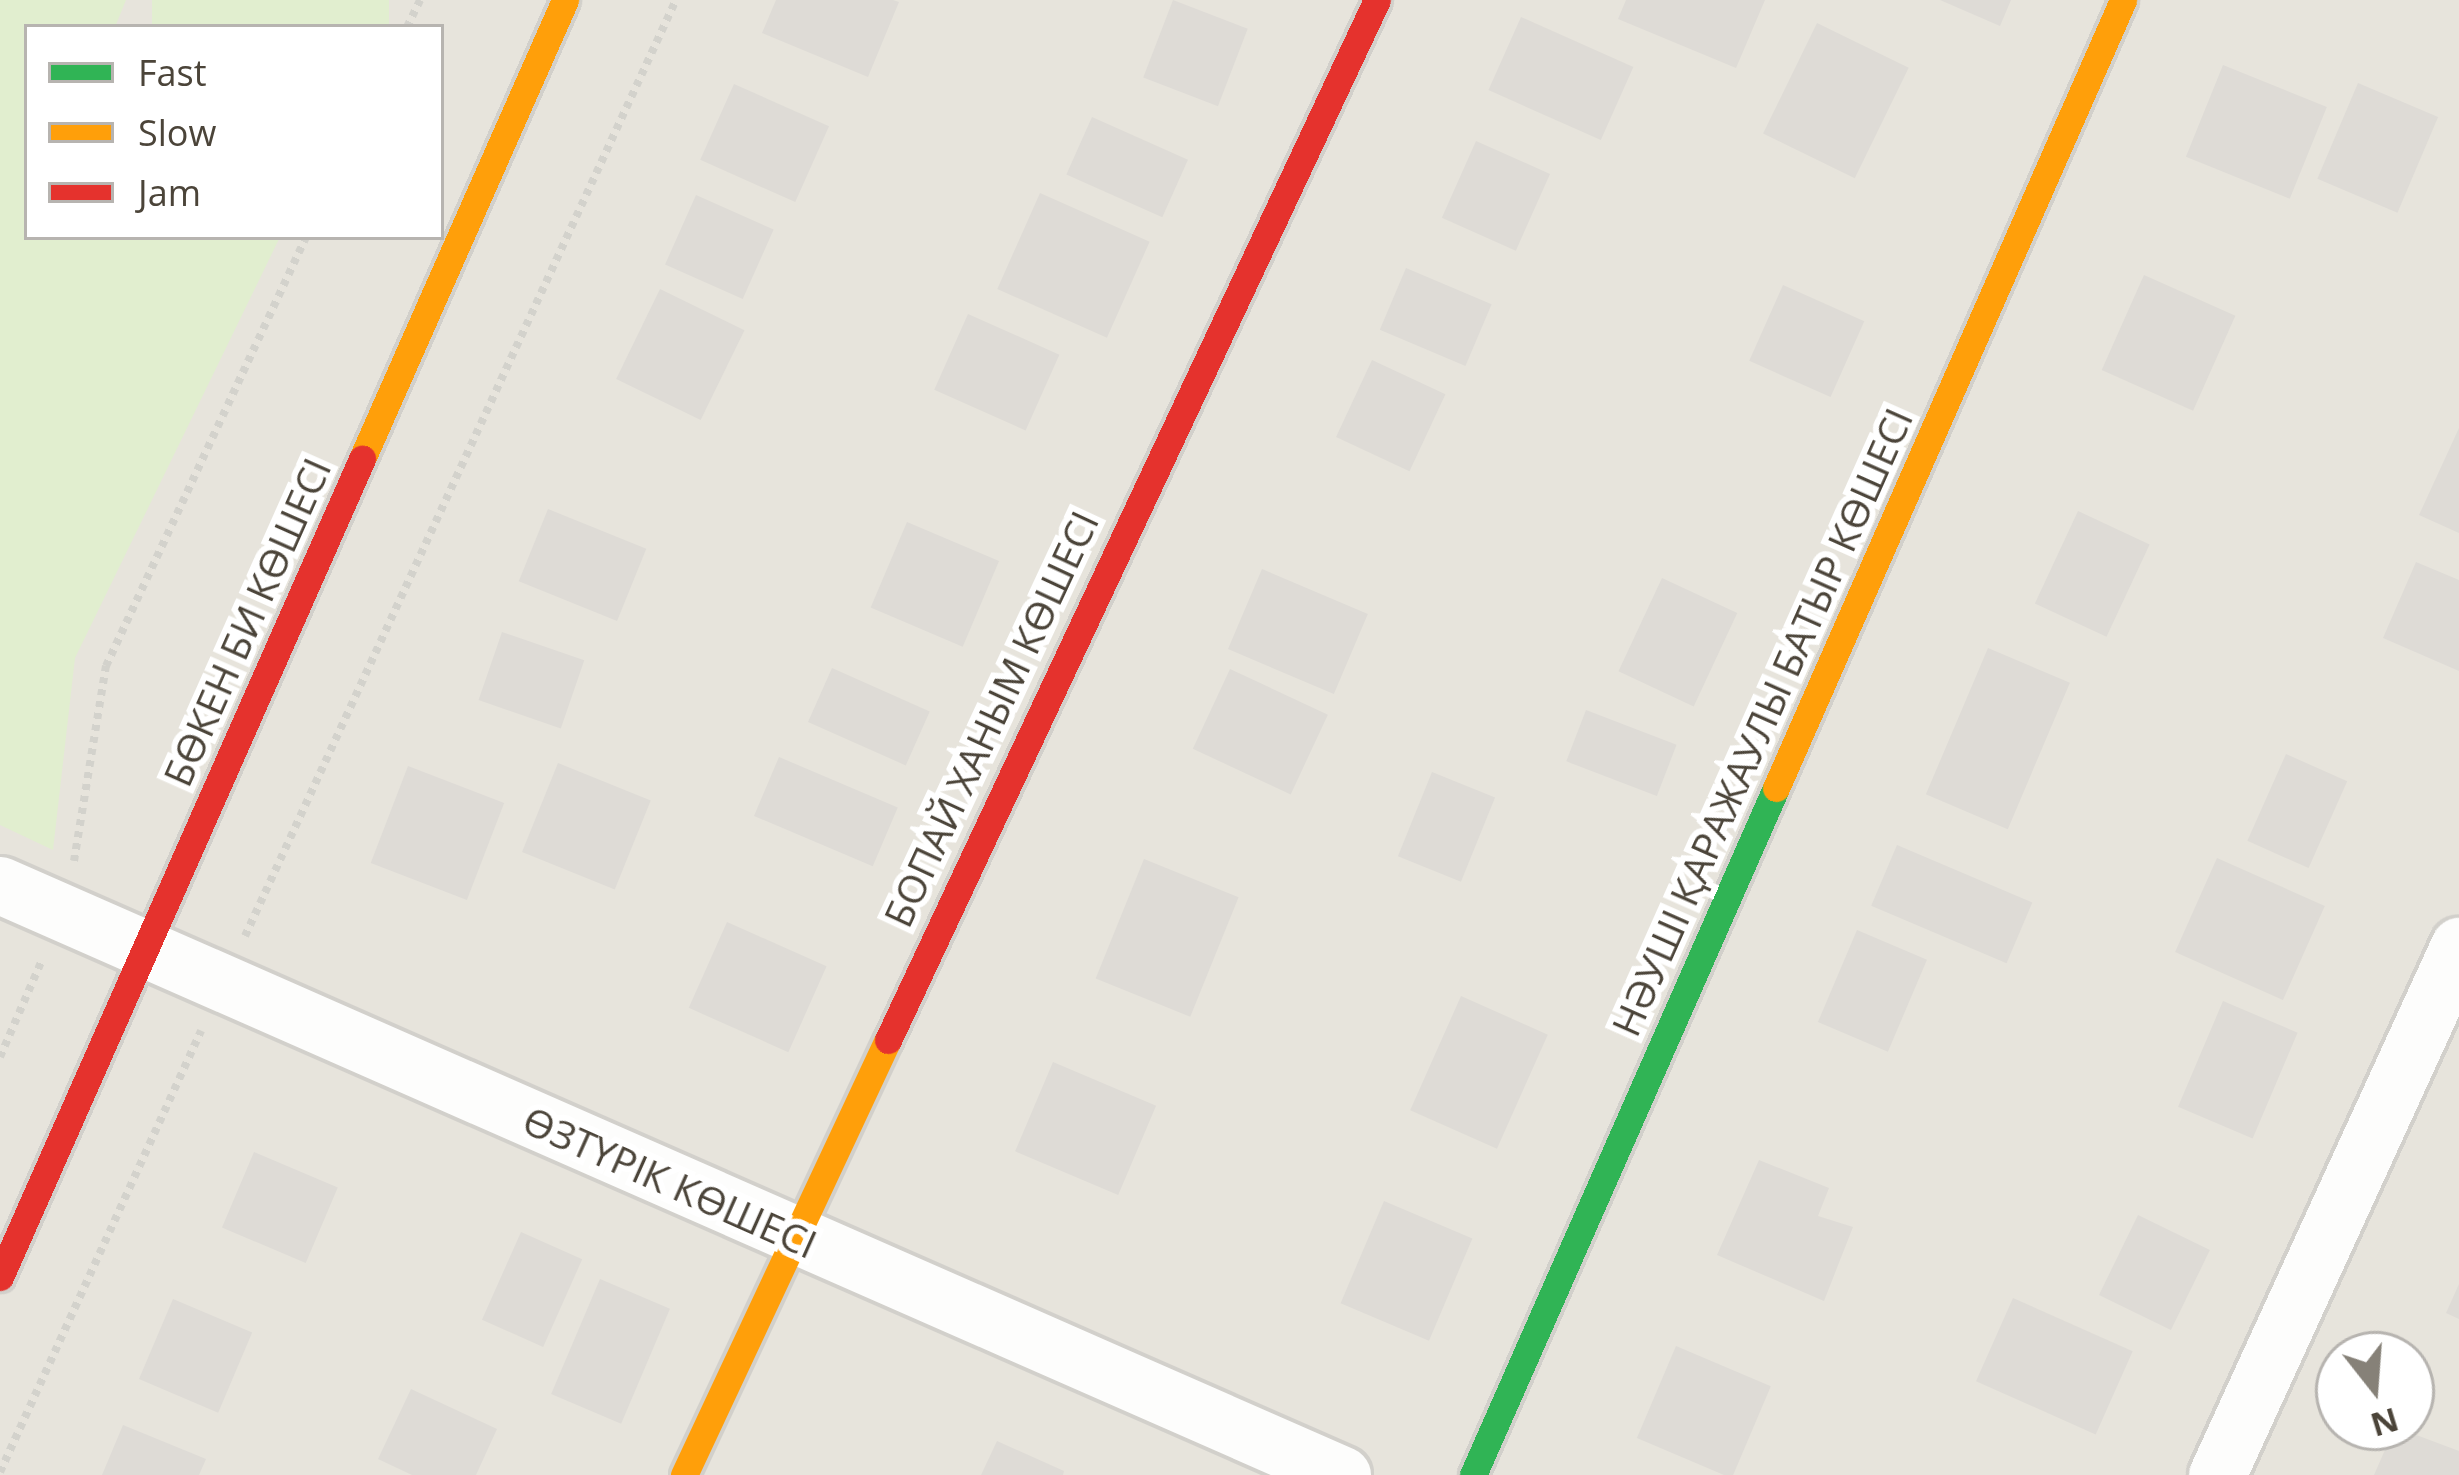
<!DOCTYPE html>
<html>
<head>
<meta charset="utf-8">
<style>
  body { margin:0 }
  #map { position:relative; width:2459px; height:1475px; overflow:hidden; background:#f4f2ee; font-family:"Open Sans",sans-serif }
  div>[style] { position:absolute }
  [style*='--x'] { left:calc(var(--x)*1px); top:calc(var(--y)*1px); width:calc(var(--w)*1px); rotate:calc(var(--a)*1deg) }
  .residential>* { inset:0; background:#e7e4dc }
  .green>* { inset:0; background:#e1eecf; transform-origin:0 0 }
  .building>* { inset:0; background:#dedbd6; transform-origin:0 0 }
  .path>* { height:8px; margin-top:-4px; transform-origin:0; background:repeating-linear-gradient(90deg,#d3d2cc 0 6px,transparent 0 12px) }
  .roads { filter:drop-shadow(3px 0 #d2d0cb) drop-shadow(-3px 0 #d2d0cb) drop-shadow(0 3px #d2d0cb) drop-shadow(0 -3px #d2d0cb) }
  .street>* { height:57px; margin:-28.5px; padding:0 28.5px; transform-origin:28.5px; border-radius:28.5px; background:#fdfdfc }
  .fast>* { height:27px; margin:-13.5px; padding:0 13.5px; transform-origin:13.5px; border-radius:13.5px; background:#30b455 }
  .slow>* { height:27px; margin:-13.5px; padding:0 13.5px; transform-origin:13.5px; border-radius:13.5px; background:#ff9f0a }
  .jam>* { height:27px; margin:-13.5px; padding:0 13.5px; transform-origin:13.5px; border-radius:13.5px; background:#e5322d }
  span { translate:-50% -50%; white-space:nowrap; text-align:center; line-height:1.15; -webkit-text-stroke:12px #fff; paint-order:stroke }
  .street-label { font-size:39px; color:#4b4439 }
  .legend { position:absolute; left:24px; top:24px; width:420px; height:216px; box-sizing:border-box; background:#fff; border:3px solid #b7b4b0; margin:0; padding:15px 21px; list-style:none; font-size:36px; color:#4b4439 }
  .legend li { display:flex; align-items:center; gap:24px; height:60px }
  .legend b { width:60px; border:3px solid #b7b4b0 }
  .north { position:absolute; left:2315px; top:1331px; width:120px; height:120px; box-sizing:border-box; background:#fff; border:3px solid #b7b4b0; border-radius:50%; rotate:163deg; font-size:33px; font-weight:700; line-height:48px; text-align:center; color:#4b4439 }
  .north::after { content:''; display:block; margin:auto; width:42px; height:54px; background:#868178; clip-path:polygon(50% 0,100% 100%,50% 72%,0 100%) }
</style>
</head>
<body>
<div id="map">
  <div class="residential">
    <div style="clip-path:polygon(evenodd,0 0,2459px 0,2459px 1475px,0 1475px,0 0,27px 27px,441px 27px,441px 237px,27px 237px,27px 27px,0 0,2339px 1355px,2411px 1355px,2411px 1427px,2339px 1427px,2339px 1355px)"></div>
  </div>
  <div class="green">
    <div style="clip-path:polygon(0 0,126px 0,115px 27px,27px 27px,27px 237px,280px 237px,75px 658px,53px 850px,0 825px)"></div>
    <div style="left:152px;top:0;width:237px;height:30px"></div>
  </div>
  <div class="building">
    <div style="clip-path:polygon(776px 0,893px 0,899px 2px,868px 77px,762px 33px)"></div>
    <div style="left:1173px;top:0;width:80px;height:83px;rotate:21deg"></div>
    <div style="clip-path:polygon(1626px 0,1765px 0,1736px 68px,1618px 19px)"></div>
    <div style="clip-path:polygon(1940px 0,2011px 0,2000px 26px)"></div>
    <div style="left:1521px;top:17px;width:123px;height:80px;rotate:24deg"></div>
    <div style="left:1817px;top:23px;width:102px;height:123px;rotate:26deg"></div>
    <div style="left:2223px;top:65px;width:112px;height:99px;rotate:22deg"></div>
    <div style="left:2358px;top:83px;width:87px;height:104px;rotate:23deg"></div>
    <div style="left:734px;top:84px;width:104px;height:83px;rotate:24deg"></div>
    <div style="left:1092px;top:117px;width:105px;height:63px;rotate:24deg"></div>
    <div style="left:1476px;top:141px;width:81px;height:84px;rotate:24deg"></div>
    <div style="left:1040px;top:193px;width:120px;height:105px;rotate:24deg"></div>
    <div style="left:696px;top:195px;width:85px;height:76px;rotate:24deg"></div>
    <div style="left:1406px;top:268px;width:93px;height:67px;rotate:23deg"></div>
    <div style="left:2144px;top:275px;width:100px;height:104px;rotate:24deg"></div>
    <div style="left:1783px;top:285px;width:89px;height:83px;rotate:24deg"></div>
    <div style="left:660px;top:289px;width:94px;height:100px;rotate:26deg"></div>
    <div style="left:968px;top:314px;width:100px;height:83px;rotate:24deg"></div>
    <div style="left:1372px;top:360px;width:81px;height:85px;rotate:25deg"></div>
    <div style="clip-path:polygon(2459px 428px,2459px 533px,2419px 515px)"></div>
    <div style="left:548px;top:509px;width:106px;height:78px;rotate:22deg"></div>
    <div style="left:2078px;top:511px;width:79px;height:102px;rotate:25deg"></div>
    <div style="left:907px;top:522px;width:100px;height:93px;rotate:23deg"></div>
    <div style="clip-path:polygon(2416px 562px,2459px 580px,2459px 671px,2383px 638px)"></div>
    <div style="left:1262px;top:569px;width:115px;height:87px;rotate:23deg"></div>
    <div style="left:1662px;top:578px;width:83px;height:103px;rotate:25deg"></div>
    <div style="left:502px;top:632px;width:87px;height:72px;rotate:19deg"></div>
    <div style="left:1988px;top:648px;width:89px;height:159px;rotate:23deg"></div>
    <div style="left:832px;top:668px;width:107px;height:59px;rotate:24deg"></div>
    <div style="left:1230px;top:669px;width:108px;height:88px;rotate:25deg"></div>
    <div style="left:1586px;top:710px;width:97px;height:55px;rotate:21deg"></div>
    <div style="left:2286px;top:754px;width:67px;height:95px;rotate:24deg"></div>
    <div style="left:779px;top:757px;width:129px;height:64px;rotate:23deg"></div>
    <div style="left:558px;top:763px;width:100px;height:96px;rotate:22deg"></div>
    <div style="left:408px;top:766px;width:103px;height:104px;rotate:21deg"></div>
    <div style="left:1432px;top:772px;width:68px;height:91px;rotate:22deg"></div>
    <div style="left:1897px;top:845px;width:147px;height:66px;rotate:23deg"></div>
    <div style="left:2217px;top:858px;width:118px;height:103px;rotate:24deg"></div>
    <div style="left:1144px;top:859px;width:102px;height:129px;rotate:22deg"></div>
    <div style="left:727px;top:922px;width:109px;height:94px;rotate:24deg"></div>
    <div style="left:1857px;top:930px;width:76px;height:100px;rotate:23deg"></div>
    <div style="left:1461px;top:996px;width:95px;height:125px;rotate:24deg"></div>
    <div style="left:2223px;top:1001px;width:81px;height:115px;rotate:23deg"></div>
    <div style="left:1053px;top:1062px;width:112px;height:97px;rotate:23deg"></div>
    <div style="left:254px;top:1152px;width:91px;height:82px;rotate:23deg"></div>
    <div style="clip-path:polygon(1759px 1160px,1829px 1188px,1818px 1216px,1853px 1227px,1824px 1301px,1717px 1255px)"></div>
    <div style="left:1384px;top:1201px;width:96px;height:111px;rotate:23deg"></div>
    <div style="left:2138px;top:1215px;width:80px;height:89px;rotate:26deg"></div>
    <div style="left:521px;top:1232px;width:67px;height:96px;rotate:24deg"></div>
    <div style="left:600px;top:1279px;width:76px;height:125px;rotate:23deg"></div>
    <div style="clip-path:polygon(2459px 1284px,2459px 1319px,2446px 1313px)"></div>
    <div style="left:2013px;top:1298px;width:131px;height:91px;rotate:24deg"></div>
    <div style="left:173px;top:1299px;width:86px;height:87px;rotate:23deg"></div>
    <div style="left:1676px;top:1346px;width:103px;height:100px;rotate:23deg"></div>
    <div style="clip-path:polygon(411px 1389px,497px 1429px,476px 1475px,412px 1475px,378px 1459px)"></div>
    <div style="clip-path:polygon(123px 1425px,206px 1459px,199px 1475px,102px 1475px)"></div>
    <div style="clip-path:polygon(2395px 1427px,2459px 1451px,2459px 1475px,2374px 1475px)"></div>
    <div style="clip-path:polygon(997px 1441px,1064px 1471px,1063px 1475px,981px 1475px)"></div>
  </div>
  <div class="path">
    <div style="--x:407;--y:27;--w:30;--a:-64"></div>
    <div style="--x:74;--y:861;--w:198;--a:-80.7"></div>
    <div style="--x:106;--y:666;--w:473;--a:-65"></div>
    <div style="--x:245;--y:936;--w:1030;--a:-65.28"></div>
    <div style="--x:0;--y:1057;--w:106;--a:-66.6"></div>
    <div style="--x:0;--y:1472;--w:485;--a:-65.5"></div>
  </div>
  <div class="roads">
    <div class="street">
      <div style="--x:0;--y:885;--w:1466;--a:23.73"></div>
      <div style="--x:2217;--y:1475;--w:582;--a:-65.42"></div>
    </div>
    <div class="fast">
      <div style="--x:1473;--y:1475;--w:751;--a:-66.2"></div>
    </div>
    <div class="slow">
      <div style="--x:362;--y:459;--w:502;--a:-66.14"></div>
      <div style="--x:1776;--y:788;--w:861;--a:-66.23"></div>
      <div style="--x:684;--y:1475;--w:480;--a:-64.9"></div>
    </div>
    <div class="jam">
      <div style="--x:888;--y:1040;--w:1149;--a:-64.82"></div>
      <div style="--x:0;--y:1277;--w:895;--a:-66.13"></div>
    </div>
  </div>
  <div class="street-label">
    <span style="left:247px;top:622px;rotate:-66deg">БӨКЕН БИ КӨШЕСІ</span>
    <span style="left:991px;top:719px;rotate:-65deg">БОПАЙ ХАНЫМ КӨШЕСІ</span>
    <span style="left:1762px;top:722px;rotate:-66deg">НӘУШІ ҚАРАЖАУЛЫ БАТЫР КӨШЕСІ</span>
    <span style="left:670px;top:1182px;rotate:24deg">ӨЗТҮРІК КӨШЕСІ</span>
  </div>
  <ul class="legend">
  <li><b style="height:15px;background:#30b455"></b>Fast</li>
  <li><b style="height:15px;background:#ff9f0a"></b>Slow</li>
  <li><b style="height:15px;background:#e5322d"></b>Jam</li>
  </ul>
  <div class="north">N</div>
</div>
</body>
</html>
